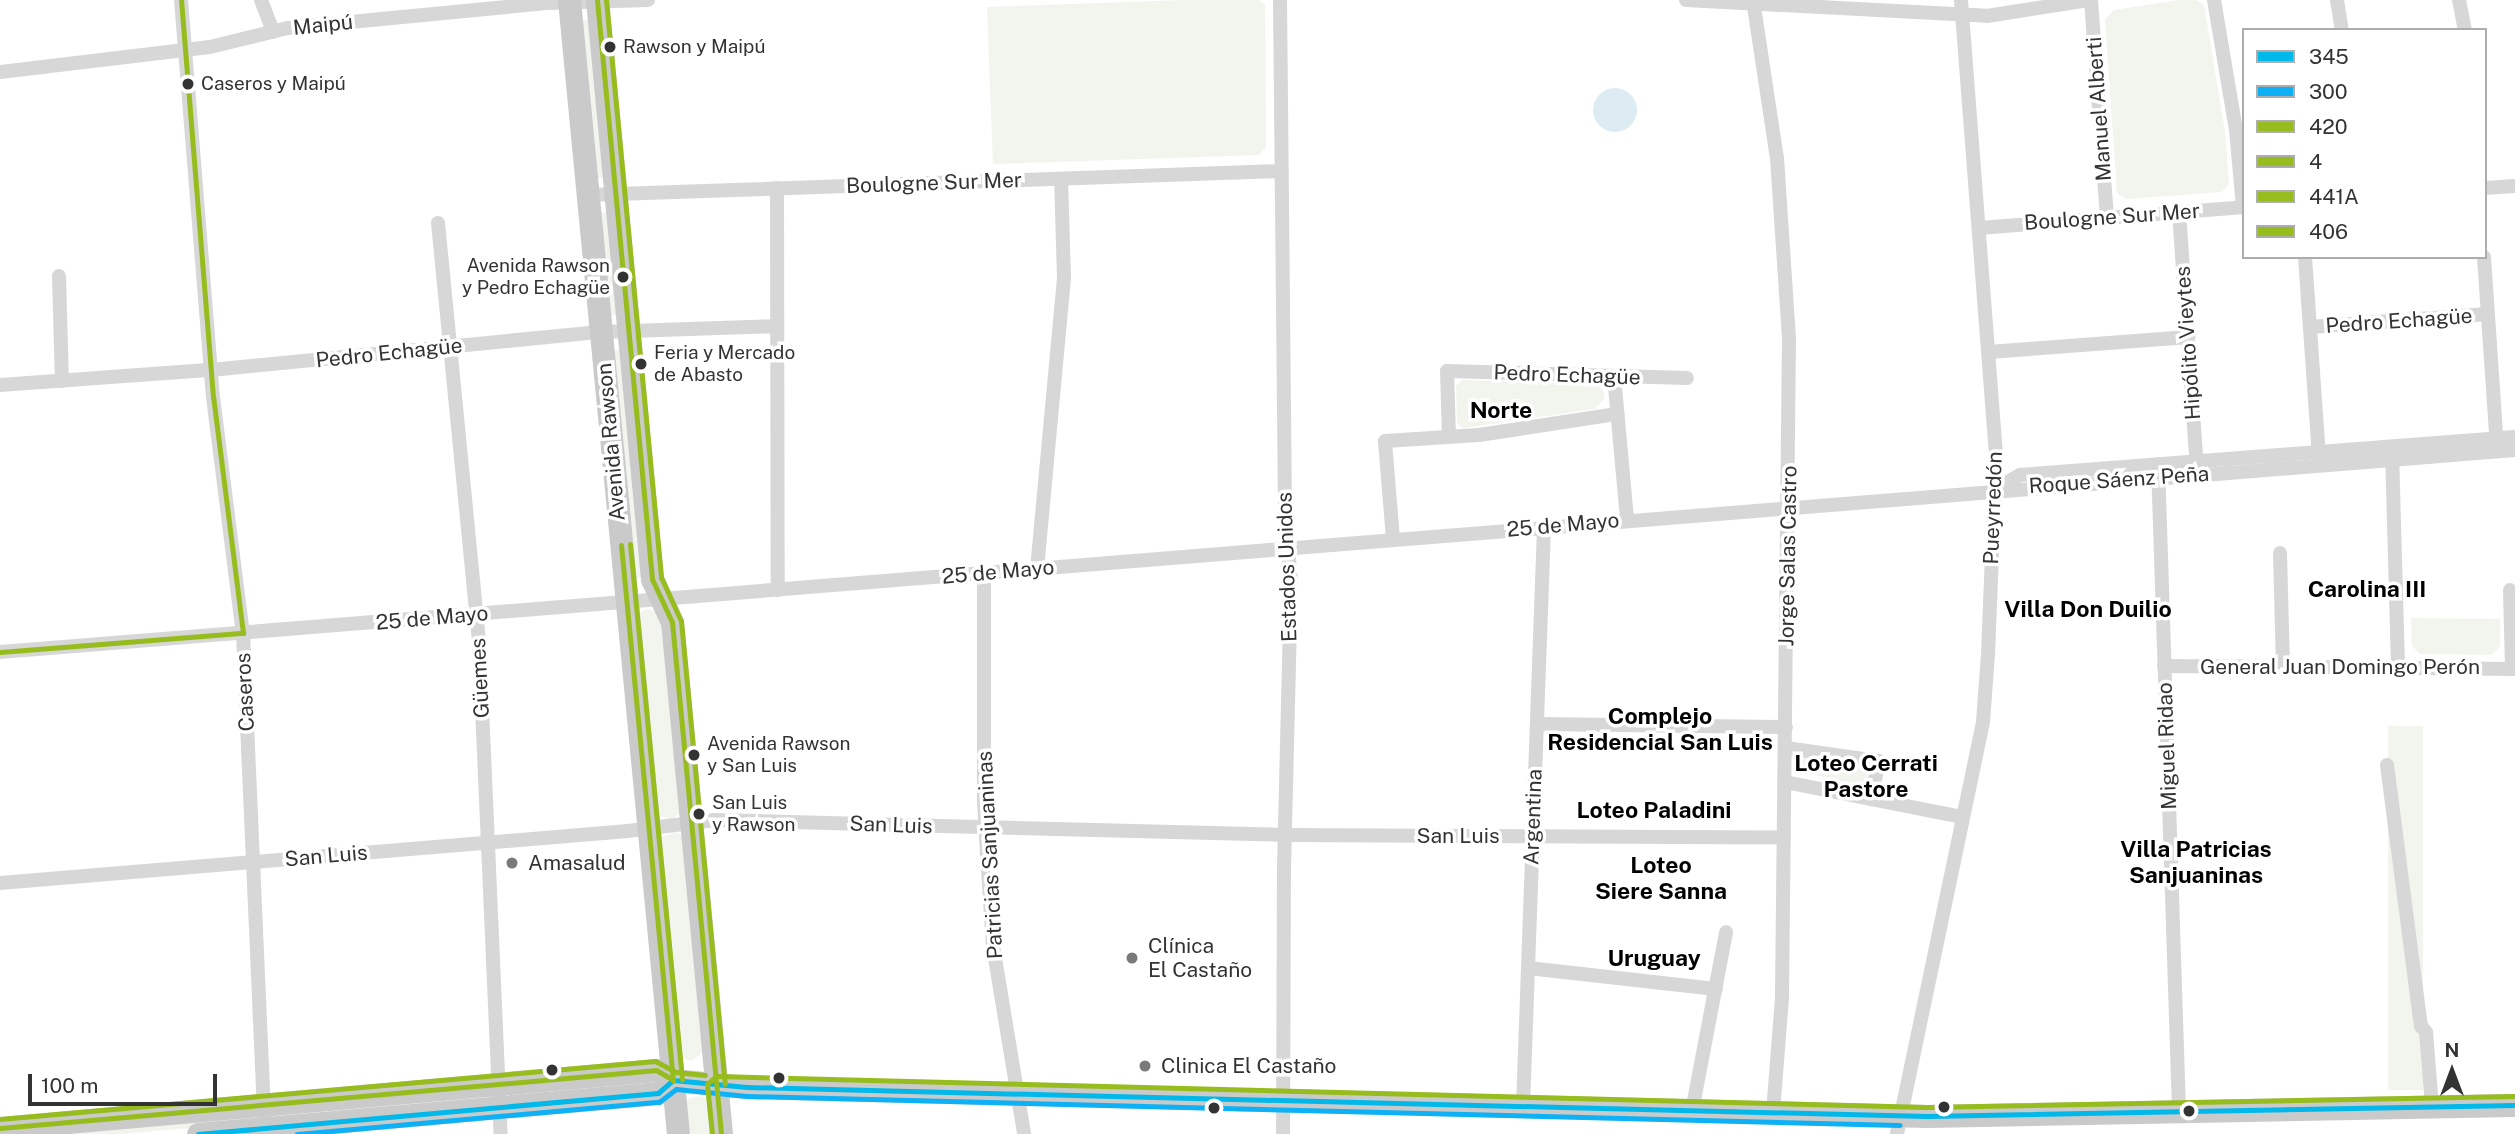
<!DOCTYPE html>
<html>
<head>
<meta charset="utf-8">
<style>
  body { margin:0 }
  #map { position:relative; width:2515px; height:1134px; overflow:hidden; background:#fff; font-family:"Public Sans",sans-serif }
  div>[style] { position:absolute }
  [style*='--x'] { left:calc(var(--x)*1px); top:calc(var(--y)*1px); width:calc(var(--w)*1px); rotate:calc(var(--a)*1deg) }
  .green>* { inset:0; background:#f1f5ed; transform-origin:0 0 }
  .water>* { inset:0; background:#ddebf3 }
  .round { border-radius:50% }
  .minor>* { height:14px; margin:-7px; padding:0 7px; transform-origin:7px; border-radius:7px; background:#d7d7d7 }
  .primary>* { height:23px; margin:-11.5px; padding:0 11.5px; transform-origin:11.5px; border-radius:11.5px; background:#cacaca }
  .bus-1>* { height:5px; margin:-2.5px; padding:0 2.5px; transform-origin:2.5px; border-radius:2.5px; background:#00b8ea }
  .bus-2>* { height:5px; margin:-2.5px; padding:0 2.5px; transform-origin:2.5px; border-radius:2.5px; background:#0eb1f5 }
  .bus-3>* { height:5px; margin:-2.5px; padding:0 2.5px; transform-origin:2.5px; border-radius:2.5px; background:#97bc1d }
  .bus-4>* { height:5px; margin:-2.5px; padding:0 2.5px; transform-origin:2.5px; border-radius:2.5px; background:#97bc1d }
  .bus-5>* { height:5px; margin:-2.5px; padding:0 2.5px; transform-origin:2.5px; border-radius:2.5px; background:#97bc1d }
  .bus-6>* { height:5px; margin:-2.5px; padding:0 2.5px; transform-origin:2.5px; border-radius:2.5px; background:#97bc1d }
  .dots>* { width:19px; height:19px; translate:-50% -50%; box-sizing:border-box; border:4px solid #fff; border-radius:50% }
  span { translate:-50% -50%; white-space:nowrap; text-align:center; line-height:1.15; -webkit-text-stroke:7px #fff; paint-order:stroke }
  .bus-label { font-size:19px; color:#333 }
  .left { translate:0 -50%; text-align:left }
  .right { translate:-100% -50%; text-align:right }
  .street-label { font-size:21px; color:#333 }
  .poi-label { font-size:21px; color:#333 }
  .neighbourhood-label { font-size:23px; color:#000; font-weight:700 }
  .legend { position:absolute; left:2242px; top:28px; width:245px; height:231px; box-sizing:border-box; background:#fff; border:2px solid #adadad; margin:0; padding:9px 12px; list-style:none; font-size:21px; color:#333 }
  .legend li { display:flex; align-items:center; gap:14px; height:35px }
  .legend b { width:35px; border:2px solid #adadad }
  .north { position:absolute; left:2417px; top:1036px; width:70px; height:70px; -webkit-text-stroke:5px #fff; paint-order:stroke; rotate:0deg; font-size:19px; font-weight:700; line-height:28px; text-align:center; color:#333 }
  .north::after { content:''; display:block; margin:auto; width:24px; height:32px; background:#333; clip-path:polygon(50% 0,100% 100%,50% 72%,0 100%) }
  .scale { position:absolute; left:28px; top:1074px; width:189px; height:32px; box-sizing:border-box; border:4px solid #333; border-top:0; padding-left:9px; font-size:21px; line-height:24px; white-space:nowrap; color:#333; -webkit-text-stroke:5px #fff; paint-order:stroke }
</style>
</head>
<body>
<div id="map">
  <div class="green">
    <div style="clip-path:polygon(1183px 0,1259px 0,1265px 5px,1266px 147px,1259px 155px,993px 164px,987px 7px)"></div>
    <div style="clip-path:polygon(2179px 0,2196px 0,2204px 5px,2225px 132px,2229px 184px,2222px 192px,2126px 199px,2117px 193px,2105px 20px,2114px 10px)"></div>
    <div style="clip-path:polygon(584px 20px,589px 21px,603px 177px,600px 178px,596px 178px,581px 22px)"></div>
    <div style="clip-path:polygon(602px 212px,606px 213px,616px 315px,613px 316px,609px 315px,599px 214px)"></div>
    <div style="clip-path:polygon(615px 350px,619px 350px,643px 576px,639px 578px,636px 578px,612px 351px)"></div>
    <div style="clip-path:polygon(1462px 380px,1595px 384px,1602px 388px,1605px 398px,1595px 409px,1463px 428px,1457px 423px,1456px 386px)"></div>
    <div style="clip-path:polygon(646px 609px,660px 613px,680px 814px,670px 819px,656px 815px,637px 615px)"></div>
    <div style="clip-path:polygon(2411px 618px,2500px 619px,2500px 646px,2492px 655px,2420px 654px,2412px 646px)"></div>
    <div style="left:2388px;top:726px;width:35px;height:364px"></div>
    <div style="clip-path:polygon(1805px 757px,1865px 766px,1869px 771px,1867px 781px,1862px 785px,1805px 773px,1801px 761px)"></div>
    <div style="clip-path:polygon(675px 832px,682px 835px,702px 1053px,691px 1061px,681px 1057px,658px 838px)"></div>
    <div style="clip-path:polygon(696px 1096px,707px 1098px,710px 1134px,686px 1134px,686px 1100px)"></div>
    <div style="clip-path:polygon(248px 1116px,246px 1123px,121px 1134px,18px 1134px)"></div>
  </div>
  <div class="water">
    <div class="round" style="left:1593px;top:88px;width:44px;height:44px"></div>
  </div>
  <div class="minor">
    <div style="--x:181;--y:0;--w:398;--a:85.4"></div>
    <div style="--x:213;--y:397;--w:238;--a:82.8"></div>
    <div style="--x:243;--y:633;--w:501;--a:87.49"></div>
    <div style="--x:261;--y:0;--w:34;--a:69"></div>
    <div style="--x:1280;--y:0;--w:515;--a:89.44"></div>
    <div style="--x:1285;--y:515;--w:66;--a:84.8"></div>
    <div style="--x:1291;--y:581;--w:280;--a:91.4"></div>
    <div style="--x:1284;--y:861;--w:273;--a:90.2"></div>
    <div style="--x:1686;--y:0;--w:301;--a:3"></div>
    <div style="--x:1987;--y:16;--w:103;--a:-8.9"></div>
    <div style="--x:1753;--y:0;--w:160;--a:81.4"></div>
    <div style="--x:1777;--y:158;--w:180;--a:86.2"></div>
    <div style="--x:1789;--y:338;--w:660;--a:90.61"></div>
    <div style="--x:1782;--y:998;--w:115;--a:94.5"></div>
    <div style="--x:2091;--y:0;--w:219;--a:85.8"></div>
    <div style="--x:2214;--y:0;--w:132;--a:80.4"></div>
    <div style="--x:2236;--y:130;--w:77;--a:84.8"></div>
    <div style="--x:2337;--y:0;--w:30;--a:81"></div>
    <div style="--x:2459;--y:0;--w:31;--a:79"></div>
    <div style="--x:0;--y:72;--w:211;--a:-6.8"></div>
    <div style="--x:210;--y:47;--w:80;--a:-13.7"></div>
    <div style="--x:288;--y:28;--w:260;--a:-5.5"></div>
    <div style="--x:547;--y:3;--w:101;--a:-1.7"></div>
    <div style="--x:777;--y:188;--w:402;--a:89.9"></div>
    <div style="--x:2485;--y:188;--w:30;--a:-4"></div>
    <div style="--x:587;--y:195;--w:695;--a:-1.98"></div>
    <div style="--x:2179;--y:212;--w:258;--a:86"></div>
    <div style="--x:438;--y:223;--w:418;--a:84.4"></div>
    <div style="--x:479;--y:639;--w:495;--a:87.5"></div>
    <div style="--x:1979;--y:228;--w:266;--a:-4.5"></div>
    <div style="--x:2305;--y:257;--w:201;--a:86"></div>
    <div style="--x:2484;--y:257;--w:189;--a:86.1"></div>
    <div style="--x:59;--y:276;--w:105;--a:88.4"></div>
    <div style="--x:2310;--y:327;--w:178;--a:-4.2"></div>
    <div style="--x:1989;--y:352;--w:200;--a:-4.3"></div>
    <div style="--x:1614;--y:376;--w:145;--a:84.8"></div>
    <div style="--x:0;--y:385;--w:212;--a:-4.1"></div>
    <div style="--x:211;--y:370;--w:391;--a:-5.6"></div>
    <div style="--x:600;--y:332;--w:177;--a:-1.9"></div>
    <div style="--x:1449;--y:437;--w:66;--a:-91.7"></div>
    <div style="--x:1447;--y:371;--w:240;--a:1.7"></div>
    <div style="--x:2392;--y:451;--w:217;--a:88.4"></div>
    <div style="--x:2158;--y:464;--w:647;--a:88.14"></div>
    <div style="--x:1999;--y:487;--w:24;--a:-30"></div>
    <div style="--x:2020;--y:475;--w:496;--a:-4.4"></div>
    <div style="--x:1393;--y:539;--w:98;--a:-94.7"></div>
    <div style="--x:1385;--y:441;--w:94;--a:-3.7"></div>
    <div style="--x:1479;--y:435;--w:140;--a:-8.7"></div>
    <div style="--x:2280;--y:553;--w:114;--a:88.5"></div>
    <div style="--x:1037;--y:569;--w:292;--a:-84.7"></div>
    <div style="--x:1064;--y:278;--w:99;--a:-91.7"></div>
    <div style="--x:984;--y:573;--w:228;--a:90"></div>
    <div style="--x:984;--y:801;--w:54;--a:86.8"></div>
    <div style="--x:987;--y:855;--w:91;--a:86.2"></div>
    <div style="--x:993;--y:946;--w:191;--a:80.6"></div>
    <div style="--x:2510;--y:590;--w:79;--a:88.5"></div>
    <div style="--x:0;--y:652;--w:2523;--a:-4.59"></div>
    <div style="--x:2164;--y:666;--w:351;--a:0.5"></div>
    <div style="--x:1537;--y:724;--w:249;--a:0.7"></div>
    <div style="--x:1786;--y:748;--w:94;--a:8"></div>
    <div style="--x:1879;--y:761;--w:39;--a:102"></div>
    <div style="--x:2387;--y:765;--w:263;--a:82.6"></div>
    <div style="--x:2421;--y:1026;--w:8;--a:50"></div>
    <div style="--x:2426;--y:1032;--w:74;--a:85.4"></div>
    <div style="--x:1785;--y:782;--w:180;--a:11.2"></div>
    <div style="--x:0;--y:883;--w:630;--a:-4.73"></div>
    <div style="--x:628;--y:831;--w:87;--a:-7.3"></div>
    <div style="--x:714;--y:820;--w:572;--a:1.5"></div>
    <div style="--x:1286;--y:835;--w:498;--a:0.3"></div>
    <div style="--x:1528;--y:968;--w:189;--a:6.4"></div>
    <div style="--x:1523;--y:1106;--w:579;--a:-87.92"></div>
    <div style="--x:1692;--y:1111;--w:182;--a:-79.2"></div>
    <div style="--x:1897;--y:1134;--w:421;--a:-78.2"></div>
    <div style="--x:1983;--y:722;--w:68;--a:-85.8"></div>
    <div style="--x:1988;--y:654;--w:199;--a:-87.7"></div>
    <div style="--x:1996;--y:455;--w:456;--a:-94.4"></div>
  </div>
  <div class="primary">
    <div style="--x:569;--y:0;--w:1139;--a:84.51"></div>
    <div style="--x:597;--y:0;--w:582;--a:84.57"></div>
    <div style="--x:652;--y:579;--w:47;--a:65.1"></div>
    <div style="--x:672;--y:622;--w:514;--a:84.53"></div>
    <div style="--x:0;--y:1128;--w:659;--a:-5.05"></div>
    <div style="--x:656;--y:1070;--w:20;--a:30"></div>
    <div style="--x:673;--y:1080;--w:74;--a:5.4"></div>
    <div style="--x:747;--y:1087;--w:1180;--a:1.41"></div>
    <div style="--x:1927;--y:1116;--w:588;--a:-1.07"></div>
    <div style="--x:198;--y:1134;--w:462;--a:-5.1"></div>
    <div style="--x:658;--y:1093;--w:20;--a:-41"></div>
  </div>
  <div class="bus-1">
    <div style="--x:198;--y:1134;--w:462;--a:-5.1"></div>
    <div style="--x:658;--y:1093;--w:20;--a:-41"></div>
    <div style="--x:673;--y:1080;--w:74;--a:5.4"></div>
    <div style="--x:747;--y:1087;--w:1180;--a:1.41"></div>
    <div style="--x:1927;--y:1116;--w:588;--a:-1.07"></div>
  </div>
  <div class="bus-2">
    <div style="--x:297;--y:1134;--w:363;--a:-5.1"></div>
    <div style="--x:659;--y:1102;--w:21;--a:-37"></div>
    <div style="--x:676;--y:1089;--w:71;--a:5.6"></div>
    <div style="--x:747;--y:1096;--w:1153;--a:1.44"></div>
  </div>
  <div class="bus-3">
    <div style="--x:606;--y:0;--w:580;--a:84.55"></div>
    <div style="--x:661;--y:577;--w:48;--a:65.6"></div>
    <div style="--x:681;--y:621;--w:465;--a:84.6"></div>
    <div style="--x:630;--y:544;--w:538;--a:84.45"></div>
    <div style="--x:0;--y:1119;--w:658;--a:-5.06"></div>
    <div style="--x:655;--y:1061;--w:24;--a:28"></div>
    <div style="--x:676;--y:1072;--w:29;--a:6"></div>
  </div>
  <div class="bus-4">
    <div style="--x:597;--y:0;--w:582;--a:84.57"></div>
    <div style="--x:652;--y:579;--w:47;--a:65.1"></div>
    <div style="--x:672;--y:622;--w:514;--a:84.53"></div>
    <div style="--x:621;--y:545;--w:538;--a:84.45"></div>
    <div style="--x:0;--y:1128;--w:659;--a:-5.05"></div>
    <div style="--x:656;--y:1070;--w:20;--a:30"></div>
  </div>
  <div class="bus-5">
    <div style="--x:712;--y:1134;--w:50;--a:-95.7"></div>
    <div style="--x:707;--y:1084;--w:12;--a:-42"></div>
    <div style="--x:716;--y:1076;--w:1211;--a:1.47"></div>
    <div style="--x:1927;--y:1107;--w:588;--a:-1.07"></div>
  </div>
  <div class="bus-6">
    <div style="--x:0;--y:652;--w:244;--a:-4.5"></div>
    <div style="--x:243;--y:633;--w:238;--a:-97.2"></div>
    <div style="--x:213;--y:397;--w:398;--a:-94.6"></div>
  </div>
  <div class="dots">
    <div style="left:610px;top:47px;background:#333"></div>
    <div style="left:188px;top:84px;background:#333"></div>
    <div style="left:623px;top:277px;background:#333"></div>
    <div style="left:641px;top:364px;background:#333"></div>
    <div style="left:694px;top:755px;background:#333"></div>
    <div style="left:699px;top:814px;background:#333"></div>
    <div style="left:512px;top:863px;background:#7a7a7a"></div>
    <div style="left:1132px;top:958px;background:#7a7a7a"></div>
    <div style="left:1145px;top:1066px;background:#7a7a7a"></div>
    <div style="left:552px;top:1070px;background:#333"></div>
    <div style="left:779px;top:1078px;background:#333"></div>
    <div style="left:1944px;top:1107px;background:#333"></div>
    <div style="left:1214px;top:1108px;background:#333"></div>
    <div style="left:2189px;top:1111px;background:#333"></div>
  </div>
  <div class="bus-label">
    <span class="left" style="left:623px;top:47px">Rawson y Maipú</span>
    <span class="left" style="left:201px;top:84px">Caseros y Maipú</span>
    <span class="right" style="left:610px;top:277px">Avenida Rawson<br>y Pedro Echagüe</span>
    <span class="left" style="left:654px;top:364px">Feria y Mercado<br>de Abasto</span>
    <span class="left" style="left:707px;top:755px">Avenida Rawson<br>y San Luis</span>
    <span class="left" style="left:712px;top:814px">San Luis<br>y Rawson</span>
  </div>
  <div class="street-label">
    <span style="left:323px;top:25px;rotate:-6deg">Maipú</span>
    <span style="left:2099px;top:109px;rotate:-94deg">Manuel Alberti</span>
    <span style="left:934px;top:183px;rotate:-2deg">Boulogne Sur Mer</span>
    <span style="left:2112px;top:217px;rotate:-4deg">Boulogne Sur Mer</span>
    <span style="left:2399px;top:321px;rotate:-4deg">Pedro Echagüe</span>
    <span style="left:2188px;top:343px;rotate:-94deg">Hipólito Vieytes</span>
    <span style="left:389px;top:353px;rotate:-6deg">Pedro Echagüe</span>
    <span style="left:1567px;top:375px;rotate:2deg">Pedro Echagüe</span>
    <span style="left:611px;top:442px;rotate:-95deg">Avenida Rawson</span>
    <span style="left:2119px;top:480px;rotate:-4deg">Roque Sáenz Peña</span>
    <span style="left:1993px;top:508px;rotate:-88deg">Pueyrredón</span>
    <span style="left:1563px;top:525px;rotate:-5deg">25 de Mayo</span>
    <span style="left:1788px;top:556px;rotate:-89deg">Jorge Salas Castro</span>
    <span style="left:1287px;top:567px;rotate:-92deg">Estados Unidos</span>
    <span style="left:998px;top:572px;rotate:-5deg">25 de Mayo</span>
    <span style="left:432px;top:618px;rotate:-5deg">25 de Mayo</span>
    <span style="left:2340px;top:667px">General Juan Domingo Perón</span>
    <span style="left:480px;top:678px;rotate:-93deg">Güemes</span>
    <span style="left:245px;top:692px;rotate:-93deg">Caseros</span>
    <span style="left:2167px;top:746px;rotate:-92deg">Miguel Ridao</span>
    <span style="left:1533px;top:817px;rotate:-88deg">Argentina</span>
    <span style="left:891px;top:825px;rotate:2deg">San Luis</span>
    <span style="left:1458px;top:836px">San Luis</span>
    <span style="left:990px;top:855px;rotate:-93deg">Patricias Sanjuaninas</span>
    <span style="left:326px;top:856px;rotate:-5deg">San Luis</span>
  </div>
  <div class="poi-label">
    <span class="left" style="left:528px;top:863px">Amasalud</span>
    <span class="left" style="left:1148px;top:958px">Clínica<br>El Castaño</span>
    <span class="left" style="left:1161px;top:1066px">Clinica El Castaño</span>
  </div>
  <div class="neighbourhood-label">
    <span style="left:1501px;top:410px">Norte</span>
    <span style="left:2367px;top:589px">Carolina III</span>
    <span style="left:2088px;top:609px">Villa Don Duilio</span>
    <span style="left:1660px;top:729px">Complejo<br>Residencial San Luis</span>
    <span style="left:1866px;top:776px">Loteo Cerrati<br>Pastore</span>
    <span style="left:1654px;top:810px">Loteo Paladini</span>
    <span style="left:2196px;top:862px">Villa Patricias<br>Sanjuaninas</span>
    <span style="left:1661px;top:878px">Loteo<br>Siere Sanna</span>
    <span style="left:1654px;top:958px">Uruguay</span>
  </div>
  <ul class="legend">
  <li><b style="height:9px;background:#00b8ea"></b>345</li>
  <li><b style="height:9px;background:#0eb1f5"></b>300</li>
  <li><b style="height:9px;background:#97bc1d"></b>420</li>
  <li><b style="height:9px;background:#97bc1d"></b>4</li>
  <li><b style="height:9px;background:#97bc1d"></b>441A</li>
  <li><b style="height:9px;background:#97bc1d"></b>406</li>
  </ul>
  <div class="north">N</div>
  <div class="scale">100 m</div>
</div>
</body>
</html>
